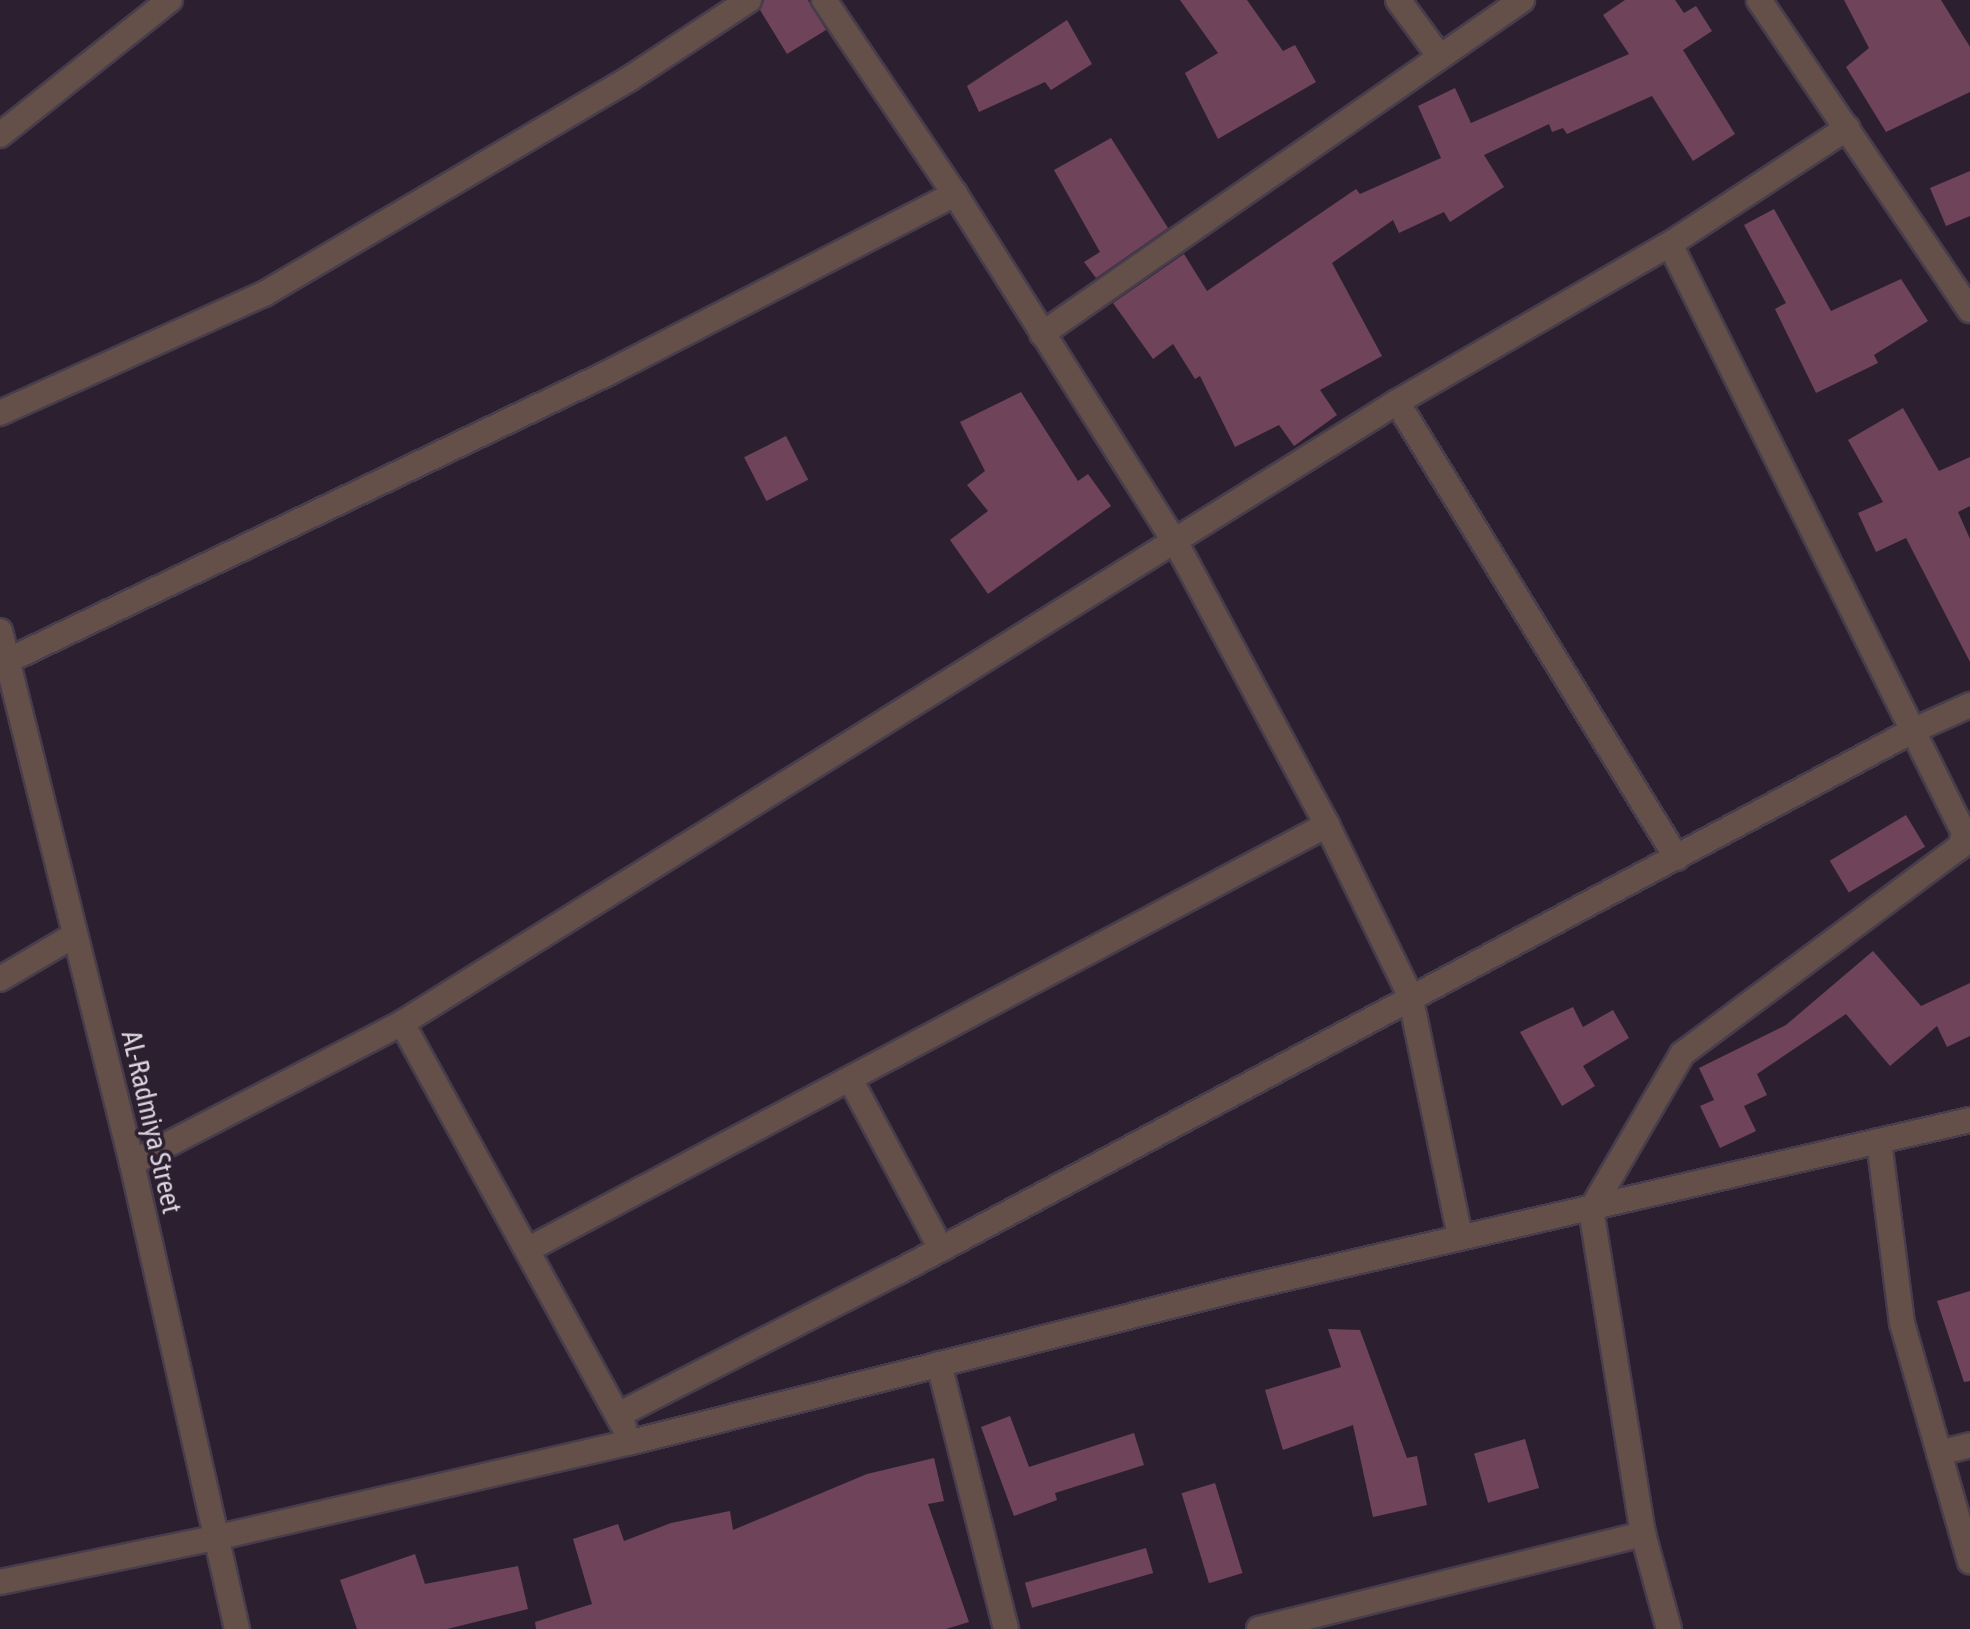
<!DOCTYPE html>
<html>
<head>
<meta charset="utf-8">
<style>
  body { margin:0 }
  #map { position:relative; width:1970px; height:1629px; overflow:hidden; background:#2c2030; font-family:"Asap Condensed",sans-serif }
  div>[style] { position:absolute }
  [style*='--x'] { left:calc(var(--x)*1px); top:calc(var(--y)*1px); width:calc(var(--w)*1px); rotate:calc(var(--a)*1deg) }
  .building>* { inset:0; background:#6f445a; transform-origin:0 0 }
  .roads { filter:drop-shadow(2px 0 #483d4c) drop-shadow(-2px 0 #483d4c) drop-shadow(0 2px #483d4c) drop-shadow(0 -2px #483d4c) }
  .street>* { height:24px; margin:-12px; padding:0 12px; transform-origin:12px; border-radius:12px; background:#645049 }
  span { translate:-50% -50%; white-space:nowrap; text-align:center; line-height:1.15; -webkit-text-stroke:7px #2c2030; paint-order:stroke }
  .street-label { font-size:28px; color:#dcd4de }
</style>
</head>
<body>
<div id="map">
  <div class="building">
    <div style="clip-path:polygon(764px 0,808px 0,826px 30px,787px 54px,760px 10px)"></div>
    <div style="clip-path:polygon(1180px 0,1247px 0,1283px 51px,1295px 45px,1316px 82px,1218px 139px,1185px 73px,1218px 53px)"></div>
    <div style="clip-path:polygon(1625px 0,1675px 0,1684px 13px,1696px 6px,1712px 31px,1683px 50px,1735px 134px,1693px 161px,1652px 96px,1567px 134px,1563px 128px,1552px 132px,1549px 124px,1484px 155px,1504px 187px,1450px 222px,1444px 212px,1399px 233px,1393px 220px,1332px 263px,1382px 356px,1320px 390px,1337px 415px,1294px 446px,1279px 425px,1235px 447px,1200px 376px,1195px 379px,1173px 344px,1153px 359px,1113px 303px,1184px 254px,1207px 291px,1356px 189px,1360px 194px,1441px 158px,1418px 106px,1455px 88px,1471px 123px,1629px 54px,1603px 15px)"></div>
    <div style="clip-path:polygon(1844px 0,1941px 0,1970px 47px,1970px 92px,1886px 132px,1846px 67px,1869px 48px)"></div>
    <div style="clip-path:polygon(1067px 20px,1092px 64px,1051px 90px,1045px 82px,979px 112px,967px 86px)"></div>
    <div style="clip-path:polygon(1111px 138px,1168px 228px,1096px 278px,1084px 262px,1100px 252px,1054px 170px)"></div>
    <div style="clip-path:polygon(1970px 171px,1970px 216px,1946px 226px,1930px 188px)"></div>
    <div style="clip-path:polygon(1774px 209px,1831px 311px,1901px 279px,1928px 321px,1874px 355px,1878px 363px,1816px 393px,1775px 309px,1786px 303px,1744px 225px)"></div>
    <div style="clip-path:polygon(1021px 392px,1078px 481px,1088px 474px,1111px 506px,988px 594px,950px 540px,988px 511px,967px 485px,985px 471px,960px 422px)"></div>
    <div style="clip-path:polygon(1903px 408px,1939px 471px,1970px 457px,1970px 506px,1958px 512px,1970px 539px,1970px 662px,1906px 538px,1876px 552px,1858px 513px,1883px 502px,1848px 440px)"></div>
    <div style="left:786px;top:436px;width:49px;height:47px;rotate:63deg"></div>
    <div style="left:1906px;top:815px;width:37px;height:89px;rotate:59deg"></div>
    <div style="clip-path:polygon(1873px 951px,1921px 1006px,1970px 983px,1970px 1036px,1947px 1047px,1937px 1026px,1890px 1066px,1846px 1014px,1757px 1074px,1767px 1095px,1744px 1106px,1756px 1131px,1720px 1148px,1700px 1106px,1714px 1100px,1699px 1068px,1786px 1025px)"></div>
    <div style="clip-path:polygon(1573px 1007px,1583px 1027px,1613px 1010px,1629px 1038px,1583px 1066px,1595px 1086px,1562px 1106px,1520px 1032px)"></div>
    <div style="clip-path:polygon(1970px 1291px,1970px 1381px,1964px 1382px,1937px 1301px)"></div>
    <div style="clip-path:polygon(1328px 1329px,1360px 1330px,1407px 1458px,1417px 1456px,1427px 1505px,1373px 1517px,1353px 1425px,1283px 1450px,1265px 1390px,1341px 1367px)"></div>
    <div style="clip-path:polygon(1010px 1416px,1029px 1467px,1134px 1433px,1144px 1465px,1055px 1493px,1057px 1500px,1014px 1516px,981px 1427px)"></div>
    <div style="left:1525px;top:1439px;width:51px;height:53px;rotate:74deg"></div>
    <div style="clip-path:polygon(934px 1458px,944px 1501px,928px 1504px,969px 1622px,946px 1629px,536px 1629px,535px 1622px,592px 1604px,573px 1539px,618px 1524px,624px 1541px,671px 1523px,730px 1511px,733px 1530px,867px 1474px)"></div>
    <div style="left:1215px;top:1483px;width:94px;height:35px;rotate:73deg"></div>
    <div style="left:1146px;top:1548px;width:26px;height:126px;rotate:74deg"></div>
    <div style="clip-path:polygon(415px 1554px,425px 1584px,518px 1566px,528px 1609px,447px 1629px,357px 1629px,340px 1580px)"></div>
  </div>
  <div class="roads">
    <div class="street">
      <div style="--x:824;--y:0;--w:234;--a:56"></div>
      <div style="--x:955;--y:194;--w:413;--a:57.7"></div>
      <div style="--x:1176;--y:543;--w:320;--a:61.8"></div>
      <div style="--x:1327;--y:825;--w:189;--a:64"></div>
      <div style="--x:1410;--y:995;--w:247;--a:78.3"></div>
      <div style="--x:1398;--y:0;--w:67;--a:53.5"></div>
      <div style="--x:1759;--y:0;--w:375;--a:55.8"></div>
      <div style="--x:0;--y:135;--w:217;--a:-38.5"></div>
      <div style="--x:1042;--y:334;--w:585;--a:-34.83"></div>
      <div style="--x:1397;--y:402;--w:535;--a:58.45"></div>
      <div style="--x:0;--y:413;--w:290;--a:-24.3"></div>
      <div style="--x:264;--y:294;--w:424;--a:-30.5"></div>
      <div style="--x:629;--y:79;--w:144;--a:-33.4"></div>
      <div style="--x:0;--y:631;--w:548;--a:76.07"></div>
      <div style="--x:132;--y:1163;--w:478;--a:77.3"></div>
      <div style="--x:7;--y:661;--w:664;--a:-25.6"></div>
      <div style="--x:606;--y:374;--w:393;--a:-27.3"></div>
      <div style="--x:0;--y:979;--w:87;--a:-30.4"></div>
      <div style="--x:402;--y:1023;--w:461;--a:61.2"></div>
      <div style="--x:850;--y:1079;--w:193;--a:61.8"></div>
      <div style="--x:1879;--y:1141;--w:183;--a:82.8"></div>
      <div style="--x:1902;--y:1323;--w:248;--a:74.1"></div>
      <div style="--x:132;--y:1163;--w:304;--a:-27.4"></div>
      <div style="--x:402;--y:1023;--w:1173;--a:-31.97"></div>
      <div style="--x:1397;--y:402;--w:315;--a:-30.1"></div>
      <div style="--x:1670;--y:244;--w:212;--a:-33.2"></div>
      <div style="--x:527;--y:1250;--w:906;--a:-27.98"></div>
      <div style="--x:939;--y:1364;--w:273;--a:75.8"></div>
      <div style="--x:618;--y:1415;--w:314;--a:-27.1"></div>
      <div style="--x:898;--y:1272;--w:1149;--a:-28.08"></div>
      <div style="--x:1912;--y:731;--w:64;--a:-24.1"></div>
      <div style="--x:1939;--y:1453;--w:32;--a:-14"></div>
      <div style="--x:0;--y:1582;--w:219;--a:-11.6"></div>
      <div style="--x:215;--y:1538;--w:428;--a:-13"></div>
      <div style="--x:632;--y:1442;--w:613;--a:-14.17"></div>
      <div style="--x:1226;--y:1292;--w:764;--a:-13.02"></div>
      <div style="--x:1259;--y:1629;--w:396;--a:-13.9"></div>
      <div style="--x:1669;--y:1629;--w:98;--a:-105.3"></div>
      <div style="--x:1643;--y:1534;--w:328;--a:-99.1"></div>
      <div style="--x:1591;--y:1210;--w:181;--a:-59.7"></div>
      <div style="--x:1682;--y:1054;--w:347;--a:-36.7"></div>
      <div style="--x:1960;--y:847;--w:15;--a:-74"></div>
      <div style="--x:1964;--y:833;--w:658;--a:-116.53"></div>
    </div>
  </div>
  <div class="street-label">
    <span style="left:152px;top:1122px;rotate:77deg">AL-Radmiya Street</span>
  </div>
</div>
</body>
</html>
